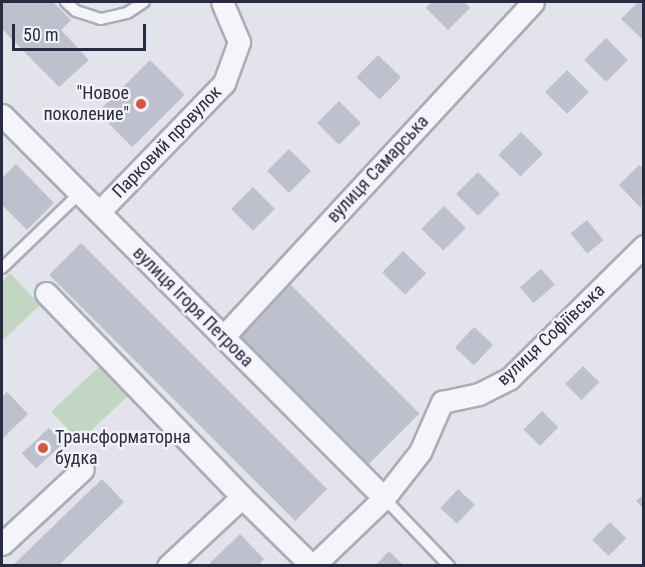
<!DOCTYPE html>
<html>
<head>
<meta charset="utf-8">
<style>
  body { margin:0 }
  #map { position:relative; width:645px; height:567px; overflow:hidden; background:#e2e3eb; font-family:"Roboto Condensed",sans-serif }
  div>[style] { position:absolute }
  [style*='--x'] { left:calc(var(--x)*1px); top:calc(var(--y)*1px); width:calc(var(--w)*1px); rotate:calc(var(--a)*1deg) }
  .green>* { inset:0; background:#c3d5c3; transform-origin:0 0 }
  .building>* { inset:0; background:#bfc0ce; transform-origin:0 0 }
  .roads { filter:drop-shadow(2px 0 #aaacb9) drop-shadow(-2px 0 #aaacb9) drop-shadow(0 2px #aaacb9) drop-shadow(0 -2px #aaacb9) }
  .service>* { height:10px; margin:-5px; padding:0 5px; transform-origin:5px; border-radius:5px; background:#f5f5f9 }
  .minor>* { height:21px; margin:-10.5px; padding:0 10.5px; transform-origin:10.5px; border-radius:10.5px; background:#f5f5f9 }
  .dots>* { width:16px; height:16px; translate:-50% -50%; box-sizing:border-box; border:3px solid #f2f2f8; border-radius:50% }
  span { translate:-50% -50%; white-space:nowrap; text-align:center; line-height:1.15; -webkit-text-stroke:4.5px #f2f2f8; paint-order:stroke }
  .poi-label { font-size:18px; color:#292b43 }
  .right { translate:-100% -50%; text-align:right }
  .left { translate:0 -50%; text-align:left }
  .street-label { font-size:18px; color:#292b43 }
  .frame { position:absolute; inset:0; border:3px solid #292b43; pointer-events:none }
  .scale { position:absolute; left:12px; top:24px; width:134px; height:27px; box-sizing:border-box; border:3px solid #292b43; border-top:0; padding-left:8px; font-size:18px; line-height:21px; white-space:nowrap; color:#292b43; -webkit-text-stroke:4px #f2f2f8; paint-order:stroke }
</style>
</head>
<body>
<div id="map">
  <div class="green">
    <div style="clip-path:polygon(10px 273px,40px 305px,2px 341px,2px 282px)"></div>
    <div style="left:101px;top:365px;width:41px;height:68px;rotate:47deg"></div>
  </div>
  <div class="building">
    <div style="clip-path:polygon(2px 2px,53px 2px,71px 20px,61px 30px,89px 60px,59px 87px,2px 29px)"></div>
    <div style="clip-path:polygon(432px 2px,464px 2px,470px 8px,448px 30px,426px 8px)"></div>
    <div style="clip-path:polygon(638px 2px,644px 2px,644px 41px,621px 19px)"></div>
    <div style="left:606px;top:38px;width:31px;height:31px;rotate:45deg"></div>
    <div style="left:378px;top:55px;width:32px;height:31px;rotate:44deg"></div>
    <div style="left:150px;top:60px;width:49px;height:74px;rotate:45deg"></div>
    <div style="left:567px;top:70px;width:31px;height:31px;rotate:45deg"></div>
    <div style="left:339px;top:101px;width:31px;height:31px;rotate:45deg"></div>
    <div style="left:521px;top:132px;width:31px;height:32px;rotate:45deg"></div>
    <div style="left:289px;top:149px;width:31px;height:31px;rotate:45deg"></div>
    <div style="clip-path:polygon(16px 164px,54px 203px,27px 230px,2px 205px,2px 178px)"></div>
    <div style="clip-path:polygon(639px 165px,644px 169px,641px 208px,619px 185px)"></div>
    <div style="left:478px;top:172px;width:31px;height:31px;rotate:45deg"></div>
    <div style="left:253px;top:187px;width:31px;height:31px;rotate:45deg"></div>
    <div style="left:444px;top:206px;width:31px;height:32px;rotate:45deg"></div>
    <div style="left:587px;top:220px;width:26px;height:21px;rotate:51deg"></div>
    <div style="left:81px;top:243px;width:348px;height:45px;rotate:45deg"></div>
    <div style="left:403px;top:251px;width:32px;height:30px;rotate:44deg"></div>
    <div style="left:541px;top:269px;width:21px;height:28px;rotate:49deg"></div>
    <div style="left:290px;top:284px;width:183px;height:75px;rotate:45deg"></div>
    <div style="left:474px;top:327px;width:26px;height:28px;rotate:43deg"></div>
    <div style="left:583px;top:366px;width:23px;height:25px;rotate:45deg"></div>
    <div style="clip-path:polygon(7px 392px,28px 414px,2px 439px,2px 397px)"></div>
    <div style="left:542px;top:411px;width:23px;height:26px;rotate:45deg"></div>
    <div style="left:49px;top:428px;width:21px;height:37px;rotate:47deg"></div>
    <div style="clip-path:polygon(102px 479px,124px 502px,58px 566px,12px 566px)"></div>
    <div style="left:458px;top:489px;width:23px;height:26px;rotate:43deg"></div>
    <div style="clip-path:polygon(644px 494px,644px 509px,636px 501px)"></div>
    <div style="left:610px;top:522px;width:23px;height:25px;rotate:45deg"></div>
    <div style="clip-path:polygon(240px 534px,264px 559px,258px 566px,207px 566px)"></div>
    <div style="clip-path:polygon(389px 551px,404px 566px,375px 566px)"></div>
  </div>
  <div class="roads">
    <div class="service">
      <div style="--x:66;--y:2;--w:13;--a:42"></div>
      <div style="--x:76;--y:11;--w:26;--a:18"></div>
      <div style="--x:101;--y:19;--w:27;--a:-13"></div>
      <div style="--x:127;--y:13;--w:20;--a:-33"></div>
      <div style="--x:2;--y:268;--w:107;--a:-43.9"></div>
      <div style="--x:384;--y:498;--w:94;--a:46.3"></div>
    </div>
    <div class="minor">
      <div style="--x:2;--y:115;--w:541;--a:45.07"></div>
      <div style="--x:99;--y:212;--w:180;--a:-45.9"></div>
      <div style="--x:224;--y:83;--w:44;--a:-69.9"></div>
      <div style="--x:239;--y:42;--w:43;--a:-113"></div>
      <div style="--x:46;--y:293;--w:283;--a:46.1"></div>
      <div style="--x:242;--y:497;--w:101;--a:137"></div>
      <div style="--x:223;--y:337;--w:456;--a:-47.2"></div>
      <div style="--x:242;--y:497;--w:98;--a:44.6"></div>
      <div style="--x:2;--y:544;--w:110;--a:-42.8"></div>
      <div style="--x:313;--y:566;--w:98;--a:-43.8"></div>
      <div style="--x:384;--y:498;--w:58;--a:-52"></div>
      <div style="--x:420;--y:452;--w:55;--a:-66.3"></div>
      <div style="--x:442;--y:402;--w:38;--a:-12"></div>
      <div style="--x:479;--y:394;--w:35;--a:-27"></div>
      <div style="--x:510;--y:378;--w:188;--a:-44.6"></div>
    </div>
  </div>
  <div class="dots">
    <div style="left:141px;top:104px;background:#d35743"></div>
    <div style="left:43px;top:448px;background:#d35743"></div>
  </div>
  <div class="poi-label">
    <span class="right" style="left:129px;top:104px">"Новое<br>поколение"</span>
    <span class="left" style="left:55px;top:448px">Трансформаторна<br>будка</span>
  </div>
  <div class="street-label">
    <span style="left:167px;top:142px;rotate:-46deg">Парковий провулок</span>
    <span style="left:378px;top:169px;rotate:-47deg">вулиця Самарська</span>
    <span style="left:193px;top:307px;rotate:45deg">вулиця Ігоря Петрова</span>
    <span style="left:551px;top:335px;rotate:-43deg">вулиця Софіївська</span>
  </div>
  <div class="frame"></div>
  <div class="scale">50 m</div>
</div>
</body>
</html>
